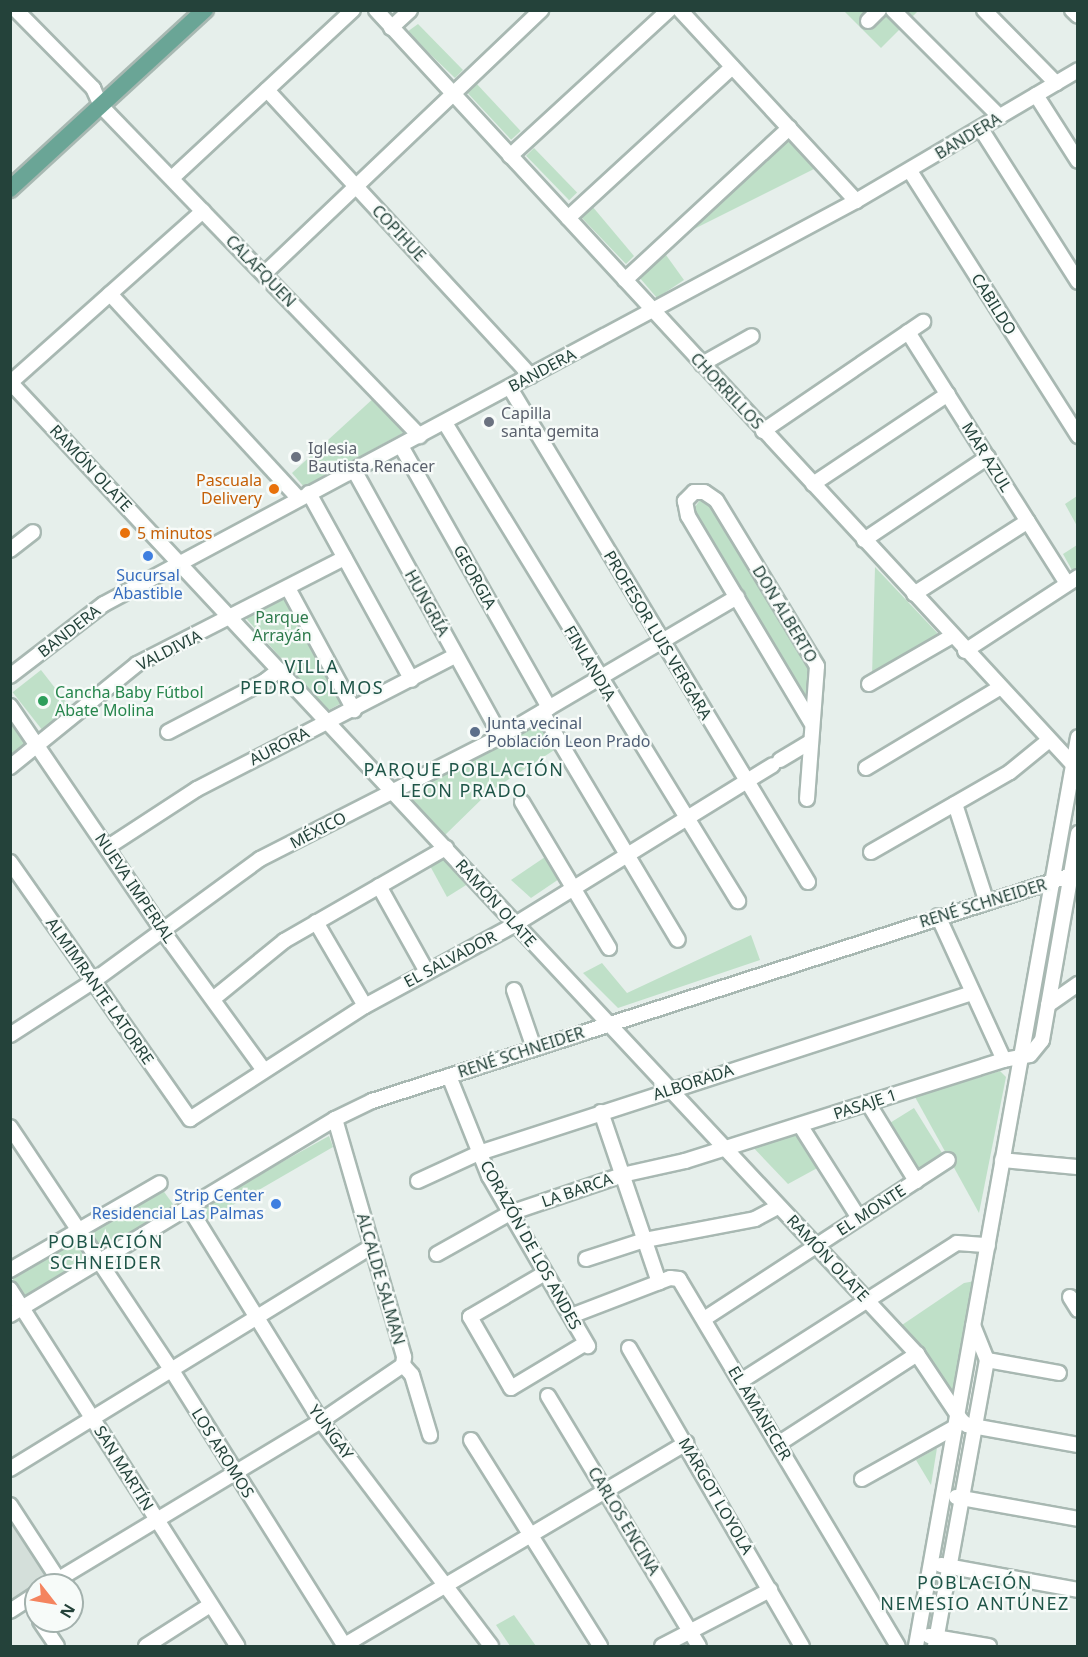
<!DOCTYPE html>
<html>
<head>
<meta charset="utf-8">
<style>
  body { margin:0 }
  #map { position:relative; width:1088px; height:1657px; overflow:hidden; background:#e6efeb; font-family:"Noto Sans",sans-serif }
  div>[style] { position:absolute }
  [style*='--x'] { left:calc(var(--x)*1px); top:calc(var(--y)*1px); width:calc(var(--w)*1px); rotate:calc(var(--a)*1deg) }
  .built>* { inset:0; background:#d4dfda }
  .green>* { inset:0; background:#bfe0c8; transform-origin:0 0 }
  .roads { filter:drop-shadow(2px 0 #a8b8b2) drop-shadow(-2px 0 #a8b8b2) drop-shadow(0 2px #a8b8b2) drop-shadow(0 -2px #a8b8b2) }
  .minor>* { height:14px; margin:-7px; padding:0 7px; transform-origin:7px; border-radius:7px; background:#fff }
  .major>* { height:16px; margin:-8px; padding:0 8px; transform-origin:8px; border-radius:8px; background:#6aa596 }
  .dots>* { width:16px; height:16px; translate:-50% -50%; box-sizing:border-box; border:3px solid #f7fbf9; border-radius:50% }
  span { translate:-50% -50%; white-space:nowrap; text-align:center; line-height:1.15; -webkit-text-stroke:4.5px #f7fbf9; paint-order:stroke }
  .street-label { font-size:16px; color:#24423a }
  .worship-label { font-size:16px; color:#5b616d }
  .left { translate:0 -50%; text-align:left }
  .food-label { font-size:16px; color:#c56008 }
  .right { translate:-100% -50%; text-align:right }
  .shop-label { font-size:16px; color:#366cbe }
  .park-label { font-size:16px; color:#2d7a4b }
  .leisure-label { font-size:16px; color:#27864d }
  .service-label { font-size:16px; color:#4e5e75 }
  .neighbourhood-label { font-size:18px; color:#1f5548; letter-spacing:1.5px }
  .frame { position:absolute; inset:0; border:12px solid #24423a; pointer-events:none }
  .north { position:absolute; left:24px; top:1573px; width:60px; height:60px; box-sizing:border-box; background:#f7fbf9; border:2px solid #a3b1ad; border-radius:50%; rotate:121deg; font-size:16px; font-weight:700; line-height:24px; text-align:center; color:#24423a }
  .north::after { content:''; display:block; margin:auto; width:21px; height:27px; background:#f4845f; clip-path:polygon(50% 0,100% 100%,50% 72%,0 100%) }
</style>
</head>
<body>
<div id="map">
  <div class="built">
    <div style="clip-path:polygon(10px 1515px,53px 1580px,36px 1585px,36px 1590px,10px 1606px)"></div>
  </div>
  <div class="green">
    <div style="clip-path:polygon(844px 11px,918px 11px,881px 48px)"></div>
    <div style="clip-path:polygon(418px 24px,463px 70px,455px 78px,407px 32px)"></div>
    <div style="left:475px;top:82px;width:67px;height:13px;rotate:47deg"></div>
    <div style="clip-path:polygon(784px 136px,814px 169px,676px 238px)"></div>
    <div style="left:534px;top:148px;width:62px;height:11px;rotate:46deg"></div>
    <div style="clip-path:polygon(592px 206px,634px 256px,626px 264px,581px 217px)"></div>
    <div style="clip-path:polygon(666px 255px,684px 280px,657px 298px,639px 277px)"></div>
    <div style="clip-path:polygon(376px 396px,410px 429px,304px 487px,292px 473px)"></div>
    <div style="clip-path:polygon(1077px 496px,1077px 526px,1065px 504px)"></div>
    <div style="clip-path:polygon(700px 500px,713px 503px,813px 667px,808px 705px,692px 511px)"></div>
    <div style="clip-path:polygon(1077px 545px,1077px 569px,1073px 572px,1063px 554px)"></div>
    <div style="clip-path:polygon(875px 567px,942px 638px,872px 677px)"></div>
    <div style="clip-path:polygon(288px 592px,347px 700px,327px 711px,245px 617px)"></div>
    <div style="left:41px;top:670px;width:50px;height:36px;rotate:52deg"></div>
    <div style="clip-path:polygon(10px 709px,32px 740px,11px 757px,10px 757px)"></div>
    <div style="clip-path:polygon(541px 720px,559px 747px,489px 792px,444px 836px,400px 797px)"></div>
    <div style="clip-path:polygon(446px 855px,471px 882px,447px 897px,429px 864px)"></div>
    <div style="clip-path:polygon(548px 855px,562px 877px,531px 898px,511px 880px)"></div>
    <div style="clip-path:polygon(751px 935px,760px 960px,618px 1008px,583px 973px,602px 963px,627px 993px)"></div>
    <div style="clip-path:polygon(1000px 1071px,1006px 1077px,979px 1213px,915px 1097px)"></div>
    <div style="left:914px;top:1108px;width:55px;height:28px;rotate:58deg"></div>
    <div style="clip-path:polygon(797px 1128px,821px 1166px,788px 1184px,750px 1144px)"></div>
    <div style="clip-path:polygon(329px 1136px,333px 1147px,207px 1220px,199px 1208px)"></div>
    <div style="clip-path:polygon(162px 1189px,175px 1207px,25px 1300px,11px 1276px)"></div>
    <div style="clip-path:polygon(975px 1281px,954px 1401px,899px 1327px,964px 1283px)"></div>
    <div style="clip-path:polygon(937px 1448px,931px 1485px,916px 1460px)"></div>
    <div style="clip-path:polygon(514px 1615px,536px 1646px,510px 1646px,496px 1625px)"></div>
  </div>
  <div class="roads">
    <div class="minor">
      <div style="--x:16;--y:10;--w:110;--a:45.4"></div>
      <div style="--x:93;--y:88;--w:20;--a:66"></div>
      <div style="--x:101;--y:106;--w:459;--a:46"></div>
      <div style="--x:376;--y:10;--w:1035;--a:47.27"></div>
      <div style="--x:680;--y:10;--w:260;--a:47.3"></div>
      <div style="--x:893;--y:10;--w:151;--a:45"></div>
      <div style="--x:984;--y:10;--w:103;--a:45.4"></div>
      <div style="--x:1072;--y:10;--w:8;--a:45"></div>
      <div style="--x:868;--y:21;--w:16;--a:-45"></div>
      <div style="--x:391;--y:28;--w:26;--a:-43"></div>
      <div style="--x:267;--y:90;--w:389;--a:47.3"></div>
      <div style="--x:1036;--y:95;--w:78;--a:57.5"></div>
      <div style="--x:981;--y:129;--w:181;--a:57.6"></div>
      <div style="--x:510;--y:156;--w:216;--a:-42.6"></div>
      <div style="--x:910;--y:171;--w:314;--a:57.6"></div>
      <div style="--x:172;--y:178;--w:247;--a:-42.9"></div>
      <div style="--x:568;--y:218;--w:223;--a:-42.6"></div>
      <div style="--x:264;--y:274;--w:383;--a:-43.6"></div>
      <div style="--x:625;--y:280;--w:224;--a:-42.8"></div>
      <div style="--x:110;--y:294;--w:277;--a:47.3"></div>
      <div style="--x:908;--y:332;--w:296;--a:57.7"></div>
      <div style="--x:702;--y:364;--w:57;--a:-29.2"></div>
      <div style="--x:10;--y:382;--w:1329;--a:46.98"></div>
      <div style="--x:917;--y:1354;--w:79;--a:56.3"></div>
      <div style="--x:961;--y:1420;--w:8;--a:40"></div>
      <div style="--x:967;--y:1425;--w:113;--a:10.2"></div>
      <div style="--x:11;--y:382;--w:257;--a:-41.7"></div>
      <div style="--x:510;--y:388;--w:577;--a:58.9"></div>
      <div style="--x:445;--y:423;--w:561;--a:58.49"></div>
      <div style="--x:763;--y:431;--w:194;--a:-34.3"></div>
      <div style="--x:401;--y:446;--w:301;--a:60.5"></div>
      <div style="--x:354;--y:470;--w:304;--a:61.1"></div>
      <div style="--x:813;--y:484;--w:162;--a:-33.7"></div>
      <div style="--x:309;--y:493;--w:213;--a:61.2"></div>
      <div style="--x:864;--y:540;--w:149;--a:-33.8"></div>
      <div style="--x:10;--y:550;--w:29;--a:-38"></div>
      <div style="--x:288;--y:588;--w:139;--a:61.6"></div>
      <div style="--x:914;--y:594;--w:135;--a:-32.6"></div>
      <div style="--x:965;--y:651;--w:135;--a:-33.2"></div>
      <div style="--x:10;--y:676;--w:118;--a:-37.5"></div>
      <div style="--x:104;--y:604;--w:853;--a:-28.19"></div>
      <div style="--x:856;--y:201;--w:258;--a:-30.5"></div>
      <div style="--x:869;--y:684;--w:96;--a:-30"></div>
      <div style="--x:10;--y:706;--w:271;--a:55.8"></div>
      <div style="--x:162;--y:930;--w:172;--a:54"></div>
      <div style="--x:542;--y:712;--w:265;--a:59.2"></div>
      <div style="--x:168;--y:732;--w:110;--a:-27.7"></div>
      <div style="--x:265;--y:681;--w:18;--a:-38"></div>
      <div style="--x:780;--y:760;--w:35;--a:-31"></div>
      <div style="--x:10;--y:767;--w:164;--a:-39"></div>
      <div style="--x:137;--y:664;--w:233;--a:-27.1"></div>
      <div style="--x:866;--y:768;--w:155;--a:-31"></div>
      <div style="--x:807;--y:799;--w:133;--a:-85.7"></div>
      <div style="--x:817;--y:666;--w:194;--a:-121.3"></div>
      <div style="--x:716;--y:500;--w:14;--a:-146"></div>
      <div style="--x:704;--y:492;--w:10;--a:180"></div>
      <div style="--x:694;--y:492;--w:13;--a:135"></div>
      <div style="--x:685;--y:501;--w:15;--a:79"></div>
      <div style="--x:688;--y:516;--w:240;--a:59.2"></div>
      <div style="--x:522;--y:802;--w:170;--a:59.2"></div>
      <div style="--x:955;--y:804;--w:101;--a:72.1"></div>
      <div style="--x:108;--y:847;--w:106;--a:-33.1"></div>
      <div style="--x:197;--y:789;--w:290;--a:-27.3"></div>
      <div style="--x:871;--y:852;--w:160;--a:-29.9"></div>
      <div style="--x:1010;--y:772;--w:49;--a:-39.2"></div>
      <div style="--x:10;--y:862;--w:314;--a:55"></div>
      <div style="--x:190;--y:1119;--w:208;--a:-32.9"></div>
      <div style="--x:365;--y:1006;--w:170;--a:-28.5"></div>
      <div style="--x:514;--y:925;--w:304;--a:-31.7"></div>
      <div style="--x:379;--y:886;--w:96;--a:60.8"></div>
      <div style="--x:938;--y:916;--w:158;--a:65.4"></div>
      <div style="--x:1004;--y:1060;--w:26;--a:-11"></div>
      <div style="--x:1030;--y:1055;--w:19;--a:-51"></div>
      <div style="--x:1042;--y:1040;--w:210;--a:-80.1"></div>
      <div style="--x:316;--y:922;--w:97;--a:59.7"></div>
      <div style="--x:514;--y:990;--w:61;--a:71"></div>
      <div style="--x:213;--y:999;--w:92;--a:-39.2"></div>
      <div style="--x:284;--y:941;--w:187;--a:-29.9"></div>
      <div style="--x:1048;--y:1005;--w:37;--a:-35"></div>
      <div style="--x:10;--y:1035;--w:98;--a:-32.9"></div>
      <div style="--x:92;--y:982;--w:208;--a:-36.2"></div>
      <div style="--x:260;--y:859;--w:271;--a:-27"></div>
      <div style="--x:501;--y:736;--w:274;--a:-30.5"></div>
      <div style="--x:449;--y:1076;--w:108;--a:68.2"></div>
      <div style="--x:489;--y:1176;--w:197;--a:59.8"></div>
      <div style="--x:868;--y:1103;--w:92;--a:58.4"></div>
      <div style="--x:601;--y:1112;--w:180;--a:71.2"></div>
      <div style="--x:335;--y:1119;--w:248;--a:73.8"></div>
      <div style="--x:404;--y:1357;--w:8;--a:97"></div>
      <div style="--x:800;--y:1125;--w:110;--a:57.6"></div>
      <div style="--x:10;--y:1127;--w:291;--a:56.4"></div>
      <div style="--x:171;--y:1369;--w:327;--a:57.9"></div>
      <div style="--x:1002;--y:1160;--w:76;--a:5.3"></div>
      <div style="--x:418;--y:1181;--w:67;--a:-24.7"></div>
      <div style="--x:479;--y:1153;--w:518;--a:-17.98"></div>
      <div style="--x:188;--y:1206;--w:253;--a:58.3"></div>
      <div style="--x:321;--y:1421;--w:282;--a:52.9"></div>
      <div style="--x:437;--y:1254;--w:84;--a:-29.3"></div>
      <div style="--x:510;--y:1213;--w:118;--a:-18.7"></div>
      <div style="--x:622;--y:1175;--w:65;--a:-12.5"></div>
      <div style="--x:685;--y:1161;--w:335;--a:-17.6"></div>
      <div style="--x:586;--y:1259;--w:62;--a:-17.9"></div>
      <div style="--x:645;--y:1240;--w:112;--a:-10.8"></div>
      <div style="--x:755;--y:1219;--w:27;--a:-28"></div>
      <div style="--x:10;--y:1270;--w:173;--a:-30.1"></div>
      <div style="--x:545;--y:1273;--w:87;--a:149.6"></div>
      <div style="--x:470;--y:1317;--w:82;--a:60"></div>
      <div style="--x:511;--y:1388;--w:87;--a:-31"></div>
      <div style="--x:10;--y:1289;--w:423;--a:57.5"></div>
      <div style="--x:1070;--y:1297;--w:15;--a:58"></div>
      <div style="--x:10;--y:1315;--w:380;--a:-31.1"></div>
      <div style="--x:335;--y:1119;--w:41;--a:-25.9"></div>
      <div style="--x:372;--y:1101;--w:732;--a:-17.89"></div>
      <div style="--x:571;--y:1316;--w:106;--a:-21"></div>
      <div style="--x:670;--y:1278;--w:9;--a:6"></div>
      <div style="--x:679;--y:1279;--w:427;--a:59.2"></div>
      <div style="--x:704;--y:1319;--w:291;--a:-33.1"></div>
      <div style="--x:629;--y:1348;--w:345;--a:59.9"></div>
      <div style="--x:987;--y:1360;--w:73;--a:10.2"></div>
      <div style="--x:403;--y:1365;--w:13;--a:48"></div>
      <div style="--x:412;--y:1375;--w:63;--a:73.3"></div>
      <div style="--x:741;--y:1381;--w:256;--a:-32.6"></div>
      <div style="--x:957;--y:1243;--w:31;--a:4"></div>
      <div style="--x:548;--y:1396;--w:292;--a:58.9"></div>
      <div style="--x:471;--y:1440;--w:243;--a:57.9"></div>
      <div style="--x:778;--y:1444;--w:166;--a:-32.9"></div>
      <div style="--x:10;--y:1469;--w:425;--a:-31.6"></div>
      <div style="--x:862;--y:1479;--w:107;--a:-29.2"></div>
      <div style="--x:956;--y:1497;--w:124;--a:10.2"></div>
      <div style="--x:10;--y:1505;--w:88;--a:57"></div>
      <div style="--x:941;--y:1565;--w:139;--a:10.3"></div>
      <div style="--x:49;--y:1585;--w:318;--a:-31.1"></div>
      <div style="--x:321;--y:1421;--w:99;--a:-34.3"></div>
      <div style="--x:10;--y:1611;--w:31;--a:-33"></div>
      <div style="--x:40;--y:1621;--w:30;--a:56"></div>
      <div style="--x:929;--y:1636;--w:61;--a:9.5"></div>
      <div style="--x:146;--y:1646;--w:76;--a:-32.6"></div>
      <div style="--x:343;--y:1646;--w:399;--a:-30.6"></div>
      <div style="--x:662;--y:1646;--w:122;--a:-27.4"></div>
      <div style="--x:916;--y:1646;--w:923;--a:-79.89"></div>
      <div style="--x:935;--y:1646;--w:291;--a:-79.7"></div>
      <div style="--x:987;--y:1360;--w:37;--a:-112"></div>
    </div>
    <div class="major">
      <div style="--x:10;--y:189;--w:265;--a:-42.6"></div>
    </div>
  </div>
  <div class="dots">
    <div style="left:489px;top:422px;background:#6b7280"></div>
    <div style="left:296px;top:457px;background:#6b7280"></div>
    <div style="left:274px;top:489px;background:#e8710a"></div>
    <div style="left:125px;top:533px;background:#e8710a"></div>
    <div style="left:148px;top:556px;background:#3f7fe0"></div>
    <div style="left:43px;top:701px;background:#2e9e5b"></div>
    <div style="left:475px;top:732px;background:#5c6f8a"></div>
    <div style="left:276px;top:1204px;background:#3f7fe0"></div>
  </div>
  <div class="street-label">
    <span style="left:968px;top:136px;rotate:-31deg">BANDERA</span>
    <span style="left:399px;top:233px;rotate:47deg">COPIHUE</span>
    <span style="left:261px;top:271px;rotate:46deg">CALAFQUEN</span>
    <span style="left:994px;top:304px;rotate:58deg">CABILDO</span>
    <span style="left:542px;top:370px;rotate:-28deg">BANDERA</span>
    <span style="left:727px;top:391px;rotate:47deg">CHORRILLOS</span>
    <span style="left:987px;top:457px;rotate:58deg">MAR AZUL</span>
    <span style="left:91px;top:468px;rotate:47deg">RAMÓN OLATE</span>
    <span style="left:475px;top:577px;rotate:61deg">GEORGIA</span>
    <span style="left:427px;top:603px;rotate:61deg">HUNGRÍA</span>
    <span style="left:785px;top:614px;rotate:59deg">DON ALBERTO</span>
    <span style="left:69px;top:631px;rotate:-38deg">BANDERA</span>
    <span style="left:658px;top:635px;rotate:59deg">PROFESOR LUIS VERGARA</span>
    <span style="left:169px;top:650px;rotate:-27deg">VALDIVIA</span>
    <span style="left:590px;top:663px;rotate:59deg">FINLANDIA</span>
    <span style="left:279px;top:746px;rotate:-27deg">AURORA</span>
    <span style="left:318px;top:830px;rotate:-27deg">MÉXICO</span>
    <span style="left:135px;top:888px;rotate:56deg">NUEVA IMPERIAL</span>
    <span style="left:496px;top:903px;rotate:48deg">RAMÓN OLATE</span>
    <span style="left:983px;top:903px;rotate:-17deg">RENÉ SCHNEIDER</span>
    <span style="left:450px;top:959px;rotate:-28deg">EL SALVADOR</span>
    <span style="left:100px;top:991px;rotate:55deg">ALMIMRANTE LATORRE</span>
    <span style="left:521px;top:1052px;rotate:-18deg">RENÉ SCHNEIDER</span>
    <span style="left:693px;top:1082px;rotate:-18deg">ALBORADA</span>
    <span style="left:865px;top:1104px;rotate:-18deg">PASAJE 1</span>
    <span style="left:577px;top:1190px;rotate:-19deg">LA BARCA</span>
    <span style="left:871px;top:1210px;rotate:-33deg">EL MONTE</span>
    <span style="left:531px;top:1245px;rotate:61deg">CORAZÓN DE LOS ANDES</span>
    <span style="left:828px;top:1258px;rotate:47deg">RAMÓN OLATE</span>
    <span style="left:381px;top:1279px;rotate:74deg">ALCALDE SALMAN</span>
    <span style="left:760px;top:1413px;rotate:59deg">EL AMANECER</span>
    <span style="left:331px;top:1432px;rotate:54deg">YUNGAY</span>
    <span style="left:223px;top:1453px;rotate:58deg">LOS AROMOS</span>
    <span style="left:124px;top:1468px;rotate:58deg">SAN MARTÍN</span>
    <span style="left:716px;top:1496px;rotate:60deg">MARGOT LOYOLA</span>
    <span style="left:624px;top:1521px;rotate:59deg">CARLOS ENCINA</span>
  </div>
  <div class="worship-label">
    <span class="left" style="left:501px;top:422px">Capilla<br>santa gemita</span>
    <span class="left" style="left:308px;top:457px">Iglesia<br>Bautista Renacer</span>
  </div>
  <div class="food-label">
    <span class="right" style="left:262px;top:489px">Pascuala<br>Delivery</span>
    <span class="left" style="left:137px;top:533px">5 minutos</span>
  </div>
  <div class="shop-label">
    <span style="left:148px;top:584px">Sucursal<br>Abastible</span>
    <span class="right" style="left:264px;top:1204px">Strip Center<br>Residencial Las Palmas</span>
  </div>
  <div class="park-label">
    <span style="left:282px;top:626px">Parque<br>Arrayán</span>
  </div>
  <div class="leisure-label">
    <span class="left" style="left:55px;top:701px">Cancha Baby Fútbol<br>Abate Molina</span>
  </div>
  <div class="service-label">
    <span class="left" style="left:487px;top:732px">Junta vecinal<br>Población Leon Prado</span>
  </div>
  <div class="neighbourhood-label">
    <span style="left:312px;top:677px">VILLA<br>PEDRO OLMOS</span>
    <span style="left:464px;top:780px">PARQUE POBLACIÓN<br>LEON PRADO</span>
    <span style="left:106px;top:1252px">POBLACIÓN<br>SCHNEIDER</span>
    <span style="left:975px;top:1593px">POBLACIÓN<br>NEMESIO ANTÚNEZ</span>
  </div>
  <div class="frame"></div>
  <div class="north">N</div>
</div>
</body>
</html>
